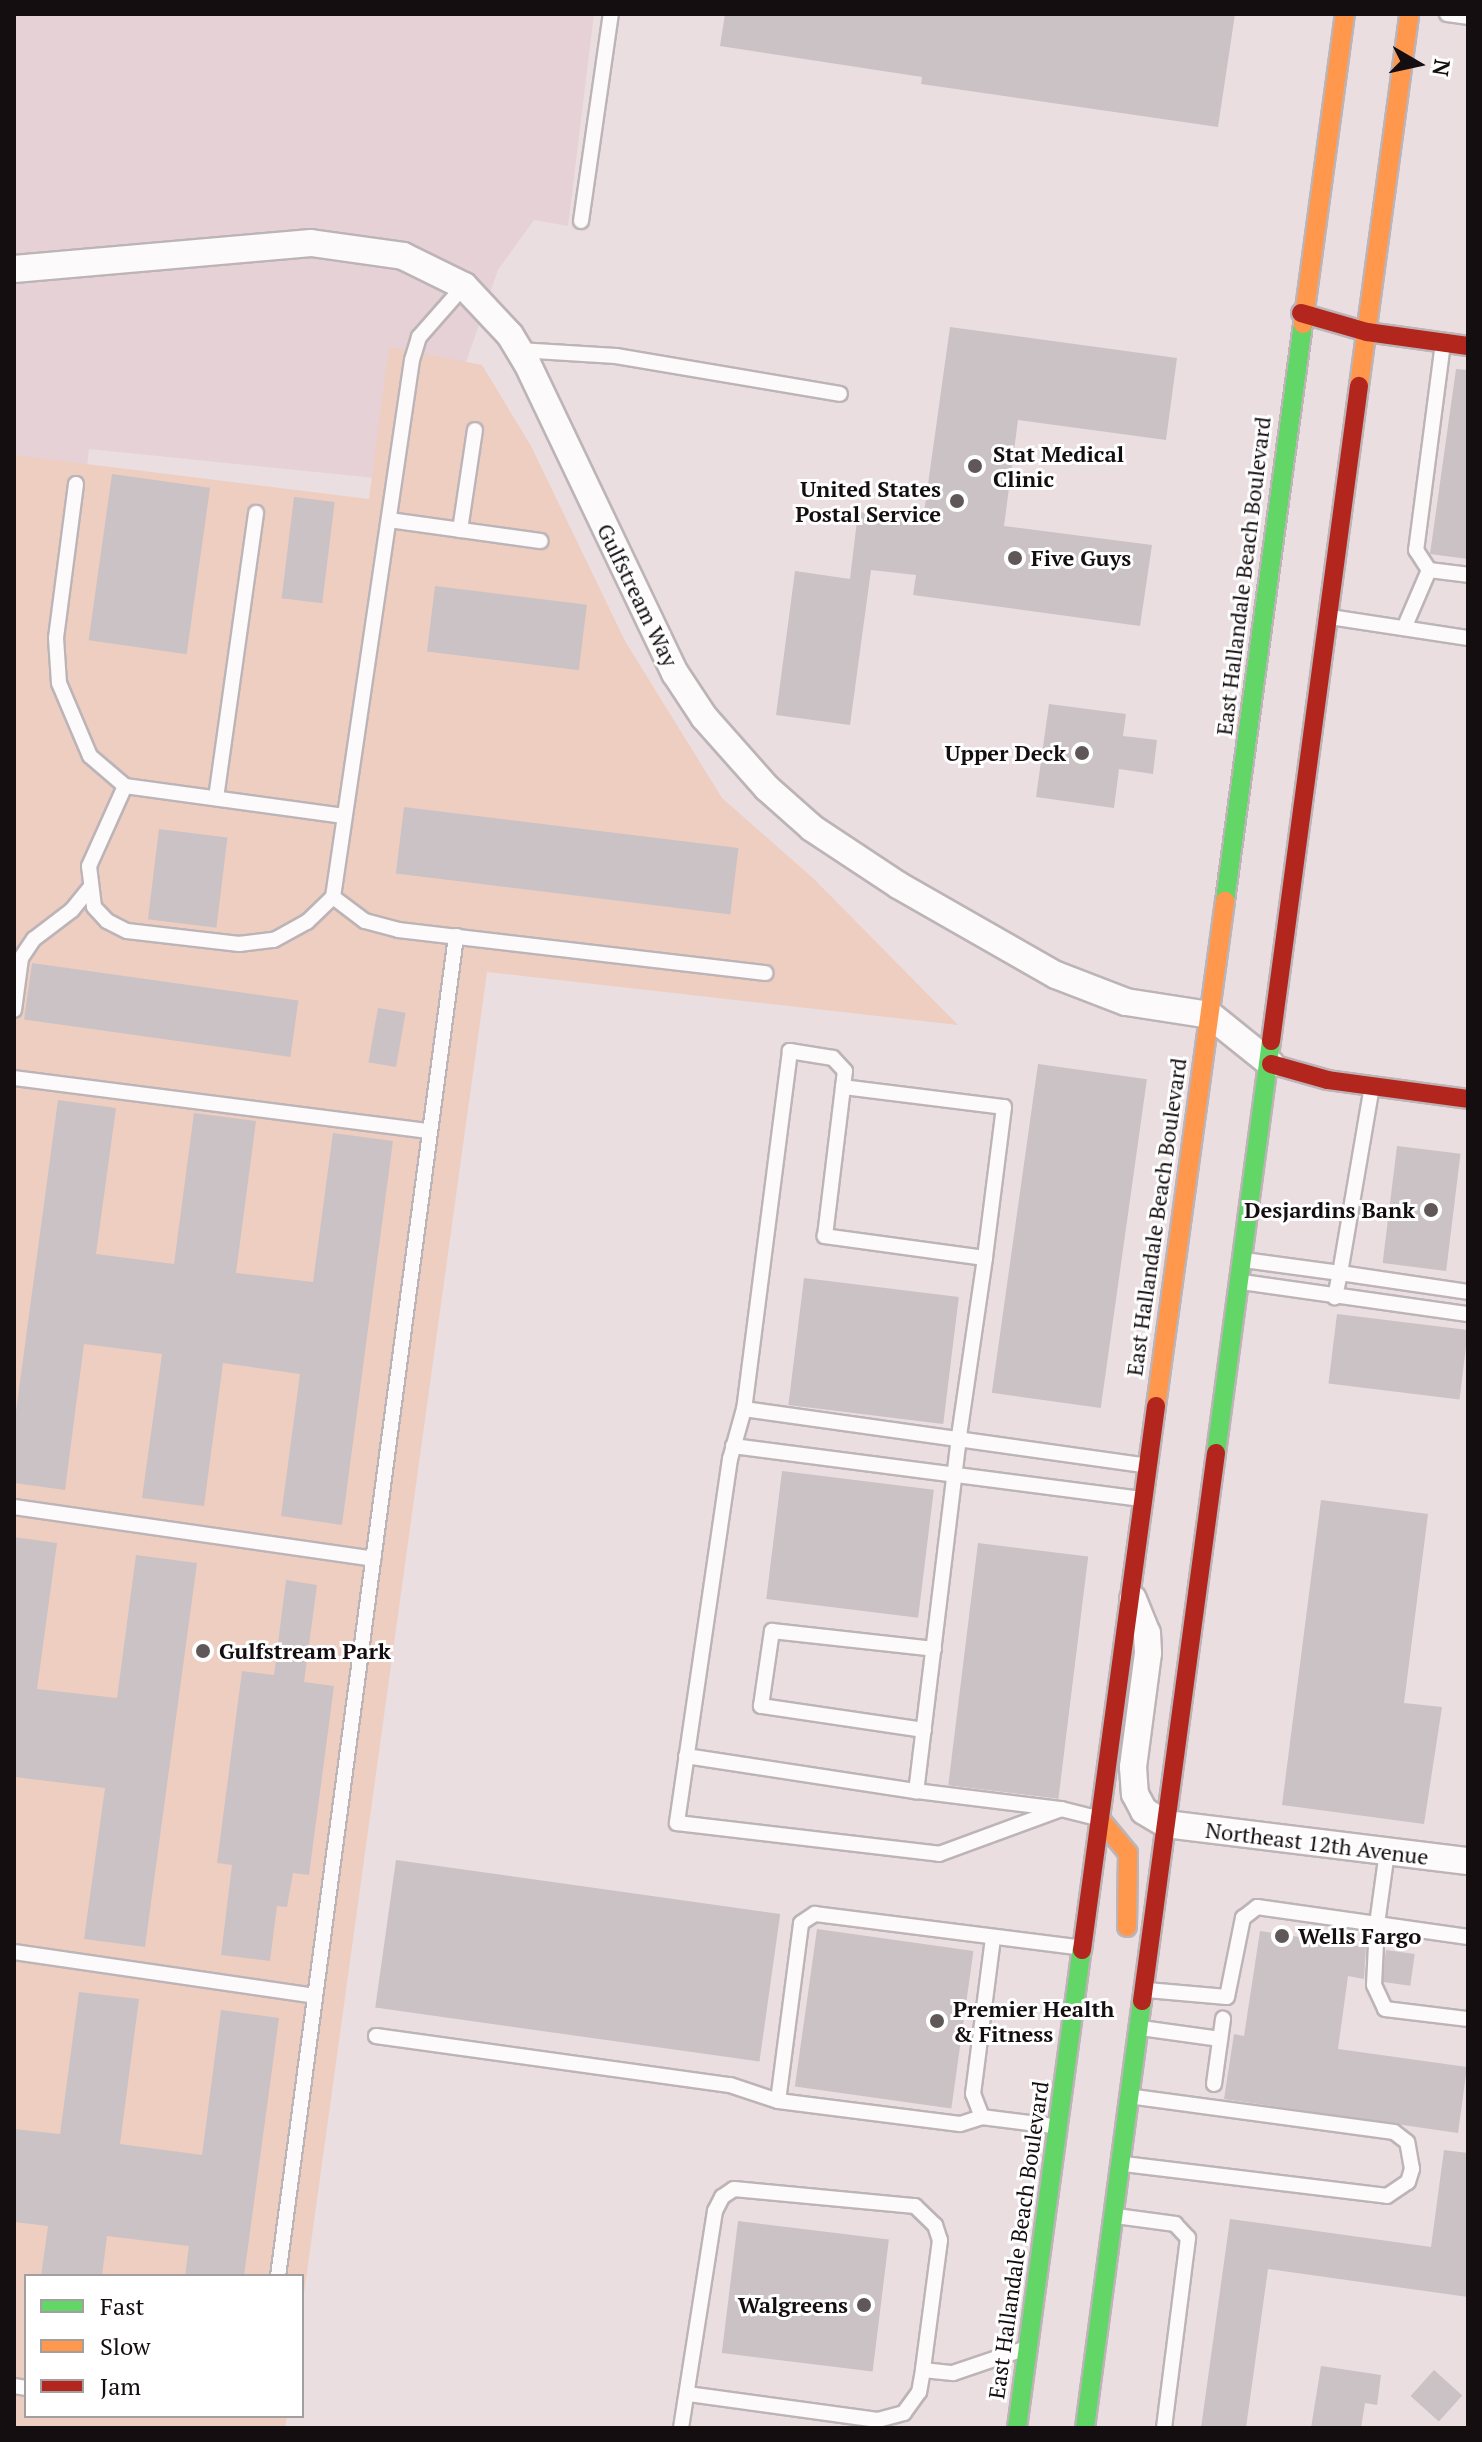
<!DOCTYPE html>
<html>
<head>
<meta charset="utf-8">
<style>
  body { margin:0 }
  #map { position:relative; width:1482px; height:2442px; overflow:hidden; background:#eadee1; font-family:"PT Serif",serif }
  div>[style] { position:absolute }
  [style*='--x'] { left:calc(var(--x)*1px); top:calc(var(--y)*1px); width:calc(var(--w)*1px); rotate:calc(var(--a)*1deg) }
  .built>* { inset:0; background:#e6d1d6 }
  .green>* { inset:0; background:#eecec1 }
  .building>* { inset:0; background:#cbc2c6; transform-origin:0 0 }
  .roads { filter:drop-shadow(2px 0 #bdb4b7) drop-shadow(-2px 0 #bdb4b7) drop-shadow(0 2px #bdb4b7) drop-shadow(0 -2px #bdb4b7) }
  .lane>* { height:14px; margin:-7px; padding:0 7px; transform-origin:7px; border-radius:7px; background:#fcfafa }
  .street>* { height:26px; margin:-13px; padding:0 13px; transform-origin:13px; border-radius:13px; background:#fcfafa }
  .fast>* { height:18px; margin:-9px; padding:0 9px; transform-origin:9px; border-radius:9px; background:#63d668 }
  .slow>* { height:18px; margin:-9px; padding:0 9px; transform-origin:9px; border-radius:9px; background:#ff974d }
  .jam>* { height:18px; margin:-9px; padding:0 9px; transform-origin:9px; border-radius:9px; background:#b3261e }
  .dots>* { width:22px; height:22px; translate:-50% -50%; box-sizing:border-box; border:4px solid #fff; border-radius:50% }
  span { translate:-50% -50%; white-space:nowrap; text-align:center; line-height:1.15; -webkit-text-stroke:6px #fff; paint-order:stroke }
  .poi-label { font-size:22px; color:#150e10; font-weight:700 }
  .left { translate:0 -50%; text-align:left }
  .right { translate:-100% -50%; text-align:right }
  .street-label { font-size:22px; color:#150e10 }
  .frame { position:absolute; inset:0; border:16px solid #150e10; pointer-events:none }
  .legend { position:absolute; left:24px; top:2274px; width:280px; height:144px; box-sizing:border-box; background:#fff; border:2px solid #a19f9f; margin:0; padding:10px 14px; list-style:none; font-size:24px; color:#150e10 }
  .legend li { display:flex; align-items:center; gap:16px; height:40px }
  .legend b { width:40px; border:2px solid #a19f9f }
  .north { position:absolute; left:1378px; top:24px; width:80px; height:80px; -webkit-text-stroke:6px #fff; paint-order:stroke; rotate:99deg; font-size:22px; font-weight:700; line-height:32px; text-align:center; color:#150e10 }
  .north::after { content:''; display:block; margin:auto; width:28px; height:36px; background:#150e10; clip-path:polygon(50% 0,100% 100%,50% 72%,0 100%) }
</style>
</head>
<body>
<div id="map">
  <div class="built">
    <div style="clip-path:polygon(14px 14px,594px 14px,568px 226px,534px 220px,498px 270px,424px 483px,89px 449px,39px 895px,14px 892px)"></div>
  </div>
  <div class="green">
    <div style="clip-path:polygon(389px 347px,482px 365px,531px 446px,625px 641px,722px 798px,814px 879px,958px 1025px,487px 972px,302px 2308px,302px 2276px,26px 2276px,26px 2416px,287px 2416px,285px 2428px,14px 2428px,14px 455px,369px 499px)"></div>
  </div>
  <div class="building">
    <div style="clip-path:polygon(725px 14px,1235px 14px,1218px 127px,921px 84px,922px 77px,720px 46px)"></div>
    <div style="clip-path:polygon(950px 327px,1177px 358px,1166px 440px,1018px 420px,1004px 526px,1152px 545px,1140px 626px,913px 595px,916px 575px,871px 570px,850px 725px,776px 715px,795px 571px,850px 579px,858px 512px,923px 520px)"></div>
    <div style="clip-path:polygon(1456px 369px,1468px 370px,1468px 559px,1430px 554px)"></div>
    <div style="left:112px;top:474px;width:99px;height:168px;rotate:8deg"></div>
    <div style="left:294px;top:497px;width:41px;height:102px;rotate:7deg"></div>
    <div style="left:435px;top:586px;width:153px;height:66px;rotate:7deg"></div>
    <div style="clip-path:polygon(1049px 704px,1126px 714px,1123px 736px,1157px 740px,1153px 774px,1119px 769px,1114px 808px,1036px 797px)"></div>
    <div style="left:404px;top:807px;width:337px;height:67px;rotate:7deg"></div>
    <div style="left:159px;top:829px;width:69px;height:91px;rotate:7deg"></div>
    <div style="left:32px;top:963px;width:269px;height:57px;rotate:8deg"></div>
    <div style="left:378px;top:1008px;width:28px;height:55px;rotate:10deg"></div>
    <div style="left:1038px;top:1064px;width:110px;height:332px;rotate:8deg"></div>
    <div style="clip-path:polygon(58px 1100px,116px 1108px,96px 1254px,174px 1264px,194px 1113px,256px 1121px,236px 1273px,313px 1282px,333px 1133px,393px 1141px,342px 1525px,281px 1516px,300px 1374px,223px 1363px,204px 1506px,142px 1498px,162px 1354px,84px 1344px,65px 1490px,14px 1483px,14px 1426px)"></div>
    <div style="left:1397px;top:1146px;width:64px;height:118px;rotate:7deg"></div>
    <div style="left:804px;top:1278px;width:156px;height:128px;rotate:7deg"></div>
    <div style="left:1337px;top:1314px;width:132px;height:70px;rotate:7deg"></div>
    <div style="left:782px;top:1471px;width:153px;height:129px;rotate:7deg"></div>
    <div style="clip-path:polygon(1321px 1500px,1428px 1514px,1404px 1703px,1442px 1707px,1424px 1824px,1282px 1805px)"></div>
    <div style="clip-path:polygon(14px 1537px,57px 1543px,37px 1689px,117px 1698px,136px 1555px,197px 1563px,145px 1947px,84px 1939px,105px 1788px,14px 1777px)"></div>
    <div style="left:978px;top:1543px;width:111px;height:244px;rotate:7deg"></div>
    <div style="clip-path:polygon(286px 1580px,317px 1585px,304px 1682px,334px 1686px,309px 1875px,293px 1873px,287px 1907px,277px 1906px,270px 1961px,221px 1955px,232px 1865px,217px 1863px,242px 1671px,274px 1675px)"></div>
    <div style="left:396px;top:1860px;width:388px;height:149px;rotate:8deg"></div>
    <div style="left:817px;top:1929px;width:158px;height:159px;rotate:8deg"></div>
    <div style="clip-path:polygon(1260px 1931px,1366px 1947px,1364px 1979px,1348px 1976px,1338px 2049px,1467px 2067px,1458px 2133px,1224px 2099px,1234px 2034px,1244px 2036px)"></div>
    <div style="left:1386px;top:1950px;width:29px;height:32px;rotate:8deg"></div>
    <div style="clip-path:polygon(79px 1992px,139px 1999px,120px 2144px,202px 2155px,221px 2010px,279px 2018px,244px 2276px,185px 2276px,189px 2246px,107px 2236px,102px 2276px,41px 2276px,48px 2226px,14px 2222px,14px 2129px,60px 2134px)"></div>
    <div style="clip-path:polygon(1444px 2150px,1468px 2153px,1468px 2297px,1268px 2269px,1246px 2428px,1201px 2428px,1230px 2219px,1431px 2247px)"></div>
    <div style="left:738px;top:2221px;width:152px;height:133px;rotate:7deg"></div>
    <div style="clip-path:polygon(1321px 2366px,1381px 2375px,1377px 2405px,1365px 2403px,1361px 2428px,1311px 2428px)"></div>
    <div style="left:1434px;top:2370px;width:38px;height:35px;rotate:42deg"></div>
  </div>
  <div class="roads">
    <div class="lane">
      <div style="--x:1447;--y:14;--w:21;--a:8"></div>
      <div style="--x:581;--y:221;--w:209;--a:-81.8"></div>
      <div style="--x:1443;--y:343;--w:209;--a:97.4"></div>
      <div style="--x:1416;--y:550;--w:24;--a:57"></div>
      <div style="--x:1429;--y:570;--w:39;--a:7"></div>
      <div style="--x:519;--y:350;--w:97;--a:3.5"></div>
      <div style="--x:616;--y:356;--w:227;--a:9.6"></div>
      <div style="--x:76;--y:484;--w:155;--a:97.4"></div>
      <div style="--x:56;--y:638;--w:45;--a:86.2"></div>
      <div style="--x:59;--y:683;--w:79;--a:67"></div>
      <div style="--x:90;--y:756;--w:46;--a:40.6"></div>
      <div style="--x:125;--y:786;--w:221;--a:7.8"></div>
      <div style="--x:389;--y:520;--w:153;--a:7.9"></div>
      <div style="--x:460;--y:530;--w:101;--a:-81.5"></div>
      <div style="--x:1330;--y:617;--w:140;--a:8.7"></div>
      <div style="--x:1405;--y:626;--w:61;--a:-66.8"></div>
      <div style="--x:125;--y:786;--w:88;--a:114.2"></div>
      <div style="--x:89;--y:866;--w:41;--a:83"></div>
      <div style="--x:94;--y:907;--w:19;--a:47"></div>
      <div style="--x:107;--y:921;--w:22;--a:27"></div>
      <div style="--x:127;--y:931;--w:113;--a:6.6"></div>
      <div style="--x:239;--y:944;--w:35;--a:-7"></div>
      <div style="--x:274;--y:940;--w:38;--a:-29"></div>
      <div style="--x:307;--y:922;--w:36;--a:-44"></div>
      <div style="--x:333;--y:897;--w:40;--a:37"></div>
      <div style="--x:365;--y:921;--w:35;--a:15"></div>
      <div style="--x:399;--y:930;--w:369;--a:6.7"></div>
      <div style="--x:216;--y:798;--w:288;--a:-82"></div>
      <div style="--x:333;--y:897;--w:543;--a:-81.63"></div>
      <div style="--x:412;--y:360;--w:24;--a:-73"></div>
      <div style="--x:419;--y:337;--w:68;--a:-48.6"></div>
      <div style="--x:14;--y:1010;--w:52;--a:-82.3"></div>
      <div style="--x:21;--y:958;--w:23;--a:-56"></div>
      <div style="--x:34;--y:939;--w:48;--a:-37.3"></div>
      <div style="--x:72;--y:910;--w:27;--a:-51"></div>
      <div style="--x:14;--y:1078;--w:419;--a:7.3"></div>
      <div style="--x:1372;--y:1086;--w:190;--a:99.7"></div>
      <div style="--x:1340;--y:1273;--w:129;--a:8.4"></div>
      <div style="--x:843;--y:1087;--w:16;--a:-83"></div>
      <div style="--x:845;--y:1071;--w:18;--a:-133"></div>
      <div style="--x:833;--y:1058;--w:44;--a:-170.8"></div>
      <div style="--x:790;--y:1051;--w:361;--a:97.3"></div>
      <div style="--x:744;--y:1409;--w:52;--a:105.6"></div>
      <div style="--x:730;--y:1459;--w:368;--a:98.3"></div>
      <div style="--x:677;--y:1823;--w:264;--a:6.7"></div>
      <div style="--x:939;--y:1854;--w:130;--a:-20.2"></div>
      <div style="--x:1061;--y:1809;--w:36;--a:14"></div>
      <div style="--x:985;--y:1258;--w:162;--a:-172.2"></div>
      <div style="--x:825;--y:1236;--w:150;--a:-83.1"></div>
      <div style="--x:843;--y:1087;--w:162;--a:7.1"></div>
      <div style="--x:1004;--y:1107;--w:152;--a:97.2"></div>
      <div style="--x:985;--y:1258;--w:181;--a:98.3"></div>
      <div style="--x:959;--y:1437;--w:357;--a:96.9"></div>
      <div style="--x:916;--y:1791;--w:146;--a:7.1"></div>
      <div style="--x:1244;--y:1260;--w:97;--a:7.7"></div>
      <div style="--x:1340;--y:1273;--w:25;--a:102"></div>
      <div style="--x:1242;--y:1282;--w:228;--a:8.1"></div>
      <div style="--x:744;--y:1409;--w:403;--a:8"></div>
      <div style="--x:733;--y:1446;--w:410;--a:7.4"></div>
      <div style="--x:14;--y:1507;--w:363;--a:8.2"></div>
      <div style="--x:924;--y:1730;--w:165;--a:-171.6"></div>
      <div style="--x:761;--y:1706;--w:76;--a:-81.7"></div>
      <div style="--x:772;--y:1631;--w:163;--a:6.3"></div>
      <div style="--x:686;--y:1756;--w:233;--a:8.7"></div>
      <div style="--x:1468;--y:1937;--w:92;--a:-171.9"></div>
      <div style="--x:1377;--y:1924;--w:61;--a:92.8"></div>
      <div style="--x:1374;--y:1985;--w:26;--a:65"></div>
      <div style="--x:1385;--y:2009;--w:84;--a:6.9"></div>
      <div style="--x:14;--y:1952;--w:304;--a:8.3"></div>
      <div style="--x:1147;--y:1990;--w:80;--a:5"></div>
      <div style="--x:1227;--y:1997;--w:81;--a:-78.6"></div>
      <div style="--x:1243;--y:1918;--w:18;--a:-38"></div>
      <div style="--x:1257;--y:1907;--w:121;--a:8.1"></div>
      <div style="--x:1377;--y:1924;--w:73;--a:-82.1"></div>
      <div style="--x:1141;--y:2028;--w:80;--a:7.9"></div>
      <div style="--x:376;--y:2036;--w:357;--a:7.9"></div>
      <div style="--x:730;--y:2085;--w:51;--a:18.4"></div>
      <div style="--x:1214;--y:2084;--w:66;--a:-82.1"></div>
      <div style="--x:982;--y:2117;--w:25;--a:-111"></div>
      <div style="--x:973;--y:2094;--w:158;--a:-82.7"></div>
      <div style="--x:1053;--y:2126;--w:72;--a:-172.8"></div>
      <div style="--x:982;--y:2117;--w:23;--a:162"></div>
      <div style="--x:960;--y:2124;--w:183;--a:-172.8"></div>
      <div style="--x:778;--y:2101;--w:179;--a:-82.6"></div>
      <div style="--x:801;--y:1923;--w:17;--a:-33"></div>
      <div style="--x:815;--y:1914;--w:264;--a:7.2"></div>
      <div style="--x:1124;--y:2164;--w:265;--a:6.9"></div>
      <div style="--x:1387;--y:2196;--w:25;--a:-34"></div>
      <div style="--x:1408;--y:2182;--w:14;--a:-73"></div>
      <div style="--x:1412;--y:2169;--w:27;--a:-100"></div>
      <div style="--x:1407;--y:2142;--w:16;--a:-142"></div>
      <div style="--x:1394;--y:2132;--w:262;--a:-172.3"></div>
      <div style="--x:1116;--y:2216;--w:60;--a:7.7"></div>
      <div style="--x:1175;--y:2224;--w:19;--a:47"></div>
      <div style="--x:1188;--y:2238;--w:192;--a:97.2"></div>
      <div style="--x:278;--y:2276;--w:1352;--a:-82.43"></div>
      <div style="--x:923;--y:2370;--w:30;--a:6"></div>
      <div style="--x:953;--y:2373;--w:75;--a:-18.7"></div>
      <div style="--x:14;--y:2386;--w:12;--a:9"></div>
      <div style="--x:681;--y:2428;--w:220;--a:-81.1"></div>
      <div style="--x:715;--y:2211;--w:16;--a:-63"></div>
      <div style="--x:722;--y:2197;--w:14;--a:-34"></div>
      <div style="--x:734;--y:2189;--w:182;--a:5.4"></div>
      <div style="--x:915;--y:2206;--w:28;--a:44"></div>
      <div style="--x:935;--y:2225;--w:16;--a:72"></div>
      <div style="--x:940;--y:2240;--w:131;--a:97.5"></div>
      <div style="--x:923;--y:2370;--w:22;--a:100"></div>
      <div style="--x:919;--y:2392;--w:26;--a:126"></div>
      <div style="--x:904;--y:2413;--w:27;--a:165"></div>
      <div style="--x:878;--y:2420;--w:191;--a:-172.2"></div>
    </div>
    <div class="street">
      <div style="--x:14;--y:269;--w:298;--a:-5"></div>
      <div style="--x:311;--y:243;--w:93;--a:8"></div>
      <div style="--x:403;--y:256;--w:68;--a:26.2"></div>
      <div style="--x:464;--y:286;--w:67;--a:46.8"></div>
      <div style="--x:510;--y:335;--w:33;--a:59"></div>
      <div style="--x:527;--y:363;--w:344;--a:64.5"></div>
      <div style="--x:675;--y:673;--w:53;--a:56.6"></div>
      <div style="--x:704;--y:717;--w:95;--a:48.4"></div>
      <div style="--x:767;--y:788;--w:60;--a:41.6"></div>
      <div style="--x:812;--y:828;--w:103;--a:33.5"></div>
      <div style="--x:898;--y:885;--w:182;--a:29.7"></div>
      <div style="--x:1056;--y:975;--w:75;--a:21.1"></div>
      <div style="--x:1126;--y:1002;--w:85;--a:8.8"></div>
      <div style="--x:1210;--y:1015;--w:78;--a:38.8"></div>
      <div style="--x:1133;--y:1599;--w:37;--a:68"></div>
      <div style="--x:1147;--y:1633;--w:20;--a:87"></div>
      <div style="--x:1148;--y:1653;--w:115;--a:97.5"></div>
      <div style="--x:1133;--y:1767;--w:27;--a:86"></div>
      <div style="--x:1135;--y:1794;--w:19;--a:62"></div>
      <div style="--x:1144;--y:1811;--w:26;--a:31"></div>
      <div style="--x:1166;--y:1824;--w:304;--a:7"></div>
    </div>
    <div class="fast">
      <div style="--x:1225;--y:901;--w:582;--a:-82.3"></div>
      <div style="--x:1216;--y:1453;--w:416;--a:-82.4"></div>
      <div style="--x:1017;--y:2428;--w:482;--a:-82.3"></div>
      <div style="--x:1085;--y:2428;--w:431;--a:-82.4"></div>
    </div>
    <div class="slow">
      <div style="--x:1303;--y:324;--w:313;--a:-82.3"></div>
      <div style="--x:1359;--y:386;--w:375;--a:-82.3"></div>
      <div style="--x:1156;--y:1406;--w:510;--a:-82.22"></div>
      <div style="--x:1100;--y:1819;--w:44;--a:50.5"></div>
      <div style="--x:1128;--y:1853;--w:74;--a:90.8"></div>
    </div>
    <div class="jam">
      <div style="--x:1301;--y:313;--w:69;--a:16.1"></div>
      <div style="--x:1367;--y:332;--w:102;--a:7.9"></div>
      <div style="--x:1271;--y:1041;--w:661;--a:-82.35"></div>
      <div style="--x:1271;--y:1064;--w:59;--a:15.7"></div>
      <div style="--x:1328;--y:1080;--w:141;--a:7.7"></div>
      <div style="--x:1082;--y:1950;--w:549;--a:-82.25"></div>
      <div style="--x:1142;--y:2001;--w:553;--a:-82.31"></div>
    </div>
  </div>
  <div class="dots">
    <div style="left:975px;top:466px;background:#605759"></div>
    <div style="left:957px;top:501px;background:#605759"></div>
    <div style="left:1015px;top:558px;background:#605759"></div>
    <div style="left:1082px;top:753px;background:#605759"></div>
    <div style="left:1431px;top:1210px;background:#605759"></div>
    <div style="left:203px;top:1651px;background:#605759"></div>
    <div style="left:1282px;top:1936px;background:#605759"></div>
    <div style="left:937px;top:2021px;background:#605759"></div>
    <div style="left:864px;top:2305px;background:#605759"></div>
  </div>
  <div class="poi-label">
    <span class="left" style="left:993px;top:466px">Stat Medical<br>Clinic</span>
    <span class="right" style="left:941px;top:501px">United States<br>Postal Service</span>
    <span class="left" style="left:1031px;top:558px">Five Guys</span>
    <span class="right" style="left:1066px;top:753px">Upper Deck</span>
    <span class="right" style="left:1415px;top:1210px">Desjardins Bank</span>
    <span class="left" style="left:219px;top:1651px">Gulfstream Park</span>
    <span class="left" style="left:1298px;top:1936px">Wells Fargo</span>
    <span class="left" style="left:953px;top:2021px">Premier Health<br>&amp; Fitness</span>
    <span class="right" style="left:848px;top:2305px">Walgreens</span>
  </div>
  <div class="street-label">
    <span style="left:1243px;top:576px;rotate:-83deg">East Hallandale Beach Boulevard</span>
    <span style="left:638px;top:595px;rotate:64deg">Gulfstream Way</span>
    <span style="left:1156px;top:1217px;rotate:-82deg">East Hallandale Beach Boulevard</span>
    <span style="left:1317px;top:1843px;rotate:7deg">Northeast 12th Avenue</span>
    <span style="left:1018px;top:2240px;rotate:-82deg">East Hallandale Beach Boulevard</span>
  </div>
  <div class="frame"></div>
  <ul class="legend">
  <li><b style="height:10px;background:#63d668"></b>Fast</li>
  <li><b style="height:10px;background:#ff974d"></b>Slow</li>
  <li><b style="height:10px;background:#b3261e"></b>Jam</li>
  </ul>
  <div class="north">N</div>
</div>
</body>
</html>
